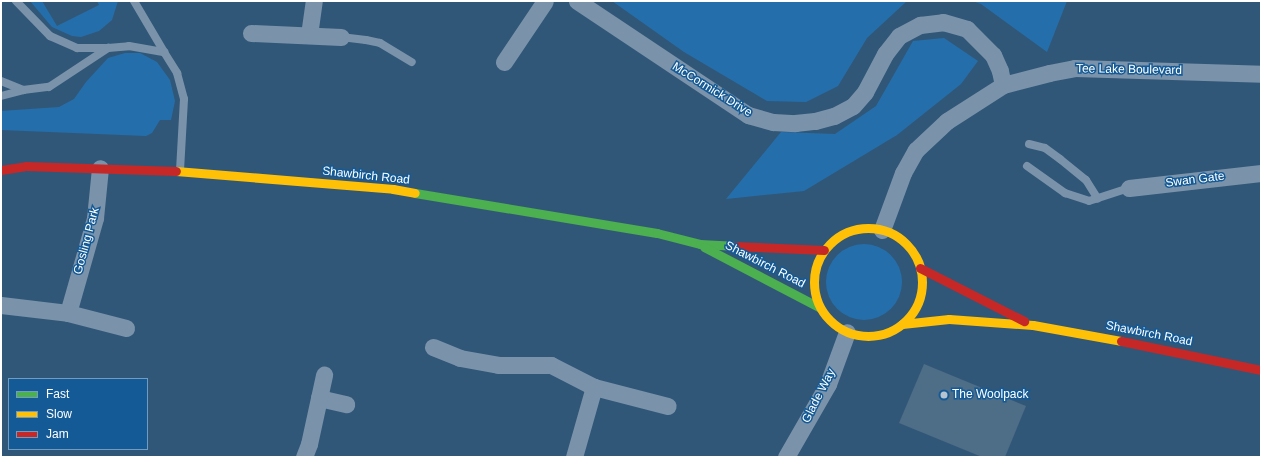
<!DOCTYPE html>
<html>
<head>
<meta charset="utf-8">
<style>
  body { margin:0 }
  #map { position:relative; width:1262px; height:458px; overflow:hidden; background:#315778; font-family:Helvetica,sans-serif }
  div>[style] { position:absolute }
  [style*='--x'] { left:calc(var(--x)*1px); top:calc(var(--y)*1px); width:calc(var(--w)*1px); rotate:calc(var(--a)*1deg) }
  .green>* { inset:0; background:#246fab }
  .round { border-radius:50% }
  .building>* { inset:0; background:#4e6d87 }
  .lane>* { height:8px; margin:-4px; padding:0 4px; transform-origin:4px; border-radius:4px; background:#7a93ab }
  .street>* { height:17px; margin:-8.5px; padding:0 8.5px; transform-origin:8.5px; border-radius:8.5px; background:#7a93ab }
  .fast>* { height:9px; margin:-4.5px; padding:0 4.5px; transform-origin:4.5px; border-radius:4.5px; background:#4caf50 }
  .slow>* { height:9px; margin:-4.5px; padding:0 4.5px; transform-origin:4.5px; border-radius:4.5px; background:#ffc107 }
  .slow>.ring { margin:-4.5px; padding:0; box-sizing:content-box; background:none; border:9px solid #ffc107; border-radius:50% }
  .jam>* { height:9px; margin:-4.5px; padding:0 4.5px; transform-origin:4.5px; border-radius:4.5px; background:#c62828 }
  .dots>* { width:11px; height:11px; translate:-50% -50%; box-sizing:border-box; border:2px solid #135a96; border-radius:50% }
  span { translate:-50% -50%; white-space:nowrap; text-align:center; line-height:1.15; -webkit-text-stroke:3px #135a96; paint-order:stroke }
  .street-label { font-size:12px; color:#fff }
  .poi-label { font-size:12px; color:#fff }
  .left { translate:0 -50%; text-align:left }
  .frame { position:absolute; inset:0; border:2px solid #fff; pointer-events:none }
  .legend { position:absolute; left:8px; top:378px; width:140px; height:72px; box-sizing:border-box; background:#135a96; border:1px solid #719cc0; margin:0; padding:5px 7px; list-style:none; font-size:12px; color:#fff }
  .legend li { display:flex; align-items:center; gap:8px; height:20px }
  .legend b { width:20px; border:1px solid #719cc0 }
</style>
</head>
<body>
<div id="map">
  <div class="green">
    <div style="clip-path:polygon(30px 1px,42px 1px,57px 26px,99px 5px,97px 1px,118px 1px,112px 20px,99px 31px,81px 37px,72px 36px,52px 27px)"></div>
    <div style="clip-path:polygon(612px 1px,907px 1px,867px 38px,838px 86px,806px 102px,767px 101px,684px 52px)"></div>
    <div style="clip-path:polygon(972px 1px,1067px 1px,1047px 52px,981px 4px)"></div>
    <div style="clip-path:polygon(944px 38px,978px 61px,961px 84px,897px 135px,804px 191px,726px 199px,781px 132px,835px 134px,876px 106px,913px 41px)"></div>
    <div style="clip-path:polygon(125px 53px,140px 53px,157px 62px,170px 80px,175px 101px,171px 120px,160px 120px,152px 133px,146px 136px,1px 130px,1px 111px,59px 107px,74px 99px,86px 82px,108px 58px)"></div>
    <div class="round" style="left:826px;top:244px;width:76px;height:76px"></div>
  </div>
  <div class="building">
    <div style="clip-path:polygon(924px 364px,1026px 406px,1005px 457px,982px 457px,899px 423px)"></div>
  </div>
  <div class="lane">
    <div style="--x:16;--y:1;--w:49;--a:45.8"></div>
    <div style="--x:50;--y:36;--w:30;--a:24"></div>
    <div style="--x:77;--y:48;--w:30;--a:0"></div>
    <div style="--x:134;--y:1;--w:59;--a:59.5"></div>
    <div style="--x:341;--y:37;--w:25;--a:7"></div>
    <div style="--x:366;--y:40;--w:14;--a:12"></div>
    <div style="--x:380;--y:43;--w:37;--a:31"></div>
    <div style="--x:1;--y:81;--w:24;--a:22"></div>
    <div style="--x:23;--y:90;--w:26;--a:-7"></div>
    <div style="--x:49;--y:87;--w:71;--a:-33.5"></div>
    <div style="--x:108;--y:48;--w:21;--a:-5"></div>
    <div style="--x:129;--y:46;--w:36;--a:10"></div>
    <div style="--x:164;--y:52;--w:25;--a:58"></div>
    <div style="--x:177;--y:73;--w:27;--a:75"></div>
    <div style="--x:184;--y:99;--w:71;--a:93.2"></div>
    <div style="--x:1;--y:96;--w:23;--a:-15"></div>
    <div style="--x:1029;--y:144;--w:16;--a:14"></div>
    <div style="--x:1045;--y:148;--w:19;--a:36"></div>
    <div style="--x:1060;--y:159;--w:33;--a:39"></div>
    <div style="--x:1086;--y:180;--w:22;--a:58"></div>
    <div style="--x:1027;--y:166;--w:47;--a:35.4"></div>
    <div style="--x:1065;--y:193;--w:25;--a:18"></div>
    <div style="--x:1089;--y:201;--w:42;--a:-18"></div>
  </div>
  <div class="street">
    <div style="--x:577;--y:1;--w:206;--a:33.7"></div>
    <div style="--x:748;--y:115;--w:26;--a:16"></div>
    <div style="--x:773;--y:122;--w:22;--a:3"></div>
    <div style="--x:795;--y:123;--w:20;--a:-6"></div>
    <div style="--x:815;--y:121;--w:20;--a:-15"></div>
    <div style="--x:834;--y:116;--w:21;--a:-28"></div>
    <div style="--x:853;--y:106;--w:18;--a:-49"></div>
    <div style="--x:865;--y:92;--w:43;--a:-62.2"></div>
    <div style="--x:885;--y:54;--w:23;--a:-52"></div>
    <div style="--x:899;--y:36;--w:24;--a:-28"></div>
    <div style="--x:920;--y:25;--w:23;--a:-7"></div>
    <div style="--x:943;--y:22;--w:25;--a:16"></div>
    <div style="--x:967;--y:29;--w:37;--a:45"></div>
    <div style="--x:993;--y:55;--w:17;--a:66"></div>
    <div style="--x:1000;--y:71;--w:14;--a:78"></div>
    <div style="--x:251;--y:33;--w:90;--a:2.5"></div>
    <div style="--x:309;--y:35;--w:34;--a:-82"></div>
    <div style="--x:504;--y:62;--w:73;--a:-56.1"></div>
    <div style="--x:1129;--y:188;--w:133;--a:-6.5"></div>
    <div style="--x:882;--y:230;--w:61;--a:-69.8"></div>
    <div style="--x:903;--y:173;--w:26;--a:-61"></div>
    <div style="--x:916;--y:150;--w:42;--a:-43.1"></div>
    <div style="--x:947;--y:121;--w:67;--a:-32.7"></div>
    <div style="--x:1003;--y:85;--w:48;--a:-14.6"></div>
    <div style="--x:1049;--y:73;--w:26;--a:-11"></div>
    <div style="--x:1075;--y:68;--w:186;--a:1.8"></div>
    <div style="--x:1;--y:305;--w:67;--a:6.8"></div>
    <div style="--x:68;--y:313;--w:60;--a:14.5"></div>
    <div style="--x:68;--y:313;--w:99;--a:-74.1"></div>
    <div style="--x:95;--y:218;--w:50;--a:-84.3"></div>
    <div style="--x:433;--y:347;--w:29;--a:22"></div>
    <div style="--x:460;--y:358;--w:39;--a:10"></div>
    <div style="--x:498;--y:365;--w:53;--a:0"></div>
    <div style="--x:551;--y:365;--w:48;--a:27.1"></div>
    <div style="--x:594;--y:387;--w:76;--a:14.4"></div>
    <div style="--x:319;--y:398;--w:28;--a:13"></div>
    <div style="--x:304;--y:457;--w:14;--a:-69"></div>
    <div style="--x:309;--y:444;--w:71;--a:-77.7"></div>
    <div style="--x:574;--y:457;--w:73;--a:-74.1"></div>
    <div style="--x:786;--y:457;--w:84;--a:-60.1"></div>
    <div style="--x:828;--y:384;--w:55;--a:-69.9"></div>
  </div>
  <div class="fast">
    <div style="--x:415;--y:193;--w:245;--a:9.4"></div>
    <div style="--x:657;--y:233;--w:44;--a:14.3"></div>
    <div style="--x:700;--y:244;--w:33;--a:3"></div>
    <div style="--x:704;--y:247;--w:130;--a:27.6"></div>
  </div>
  <div class="slow">
    <div style="--x:176;--y:171;--w:218;--a:4.7"></div>
    <div style="--x:393;--y:189;--w:22;--a:10"></div>
    <div class="ring" style="left:814px;top:228px;width:99px;height:99px"></div>
    <div style="--x:902;--y:324;--w:47;--a:-6.1"></div>
    <div style="--x:949;--y:319;--w:84;--a:4.1"></div>
    <div style="--x:1033;--y:325;--w:89;--a:10.3"></div>
  </div>
  <div class="jam">
    <div style="--x:1;--y:170;--w:25;--a:-9"></div>
    <div style="--x:26;--y:166;--w:150;--a:1.9"></div>
    <div style="--x:733;--y:246;--w:91;--a:2.5"></div>
    <div style="--x:920;--y:268;--w:117;--a:27"></div>
    <div style="--x:1121;--y:341;--w:143;--a:11.7"></div>
  </div>
  <div class="dots">
    <div style="left:944px;top:395px;background:#b7c4d0"></div>
  </div>
  <div class="street-label">
    <span style="left:1129px;top:70px;rotate:1deg">Tee Lake Boulevard</span>
    <span style="left:712px;top:90px;rotate:32deg">McCormick Drive</span>
    <span style="left:366px;top:176px;rotate:6deg">Shawbirch Road</span>
    <span style="left:1195px;top:180px;rotate:-7deg">Swan Gate</span>
    <span style="left:87px;top:241px;rotate:-75deg">Gosling Park</span>
    <span style="left:765px;top:265px;rotate:27deg">Shawbirch Road</span>
    <span style="left:1149px;top:334px;rotate:11deg">Shawbirch Road</span>
    <span style="left:819px;top:396px;rotate:-63deg">Glade Way</span>
  </div>
  <div class="poi-label">
    <span class="left" style="left:952px;top:395px">The Woolpack</span>
  </div>
  <div class="frame"></div>
  <ul class="legend">
  <li><b style="height:5px;background:#4caf50"></b>Fast</li>
  <li><b style="height:5px;background:#ffc107"></b>Slow</li>
  <li><b style="height:5px;background:#c62828"></b>Jam</li>
  </ul>
</div>
</body>
</html>
